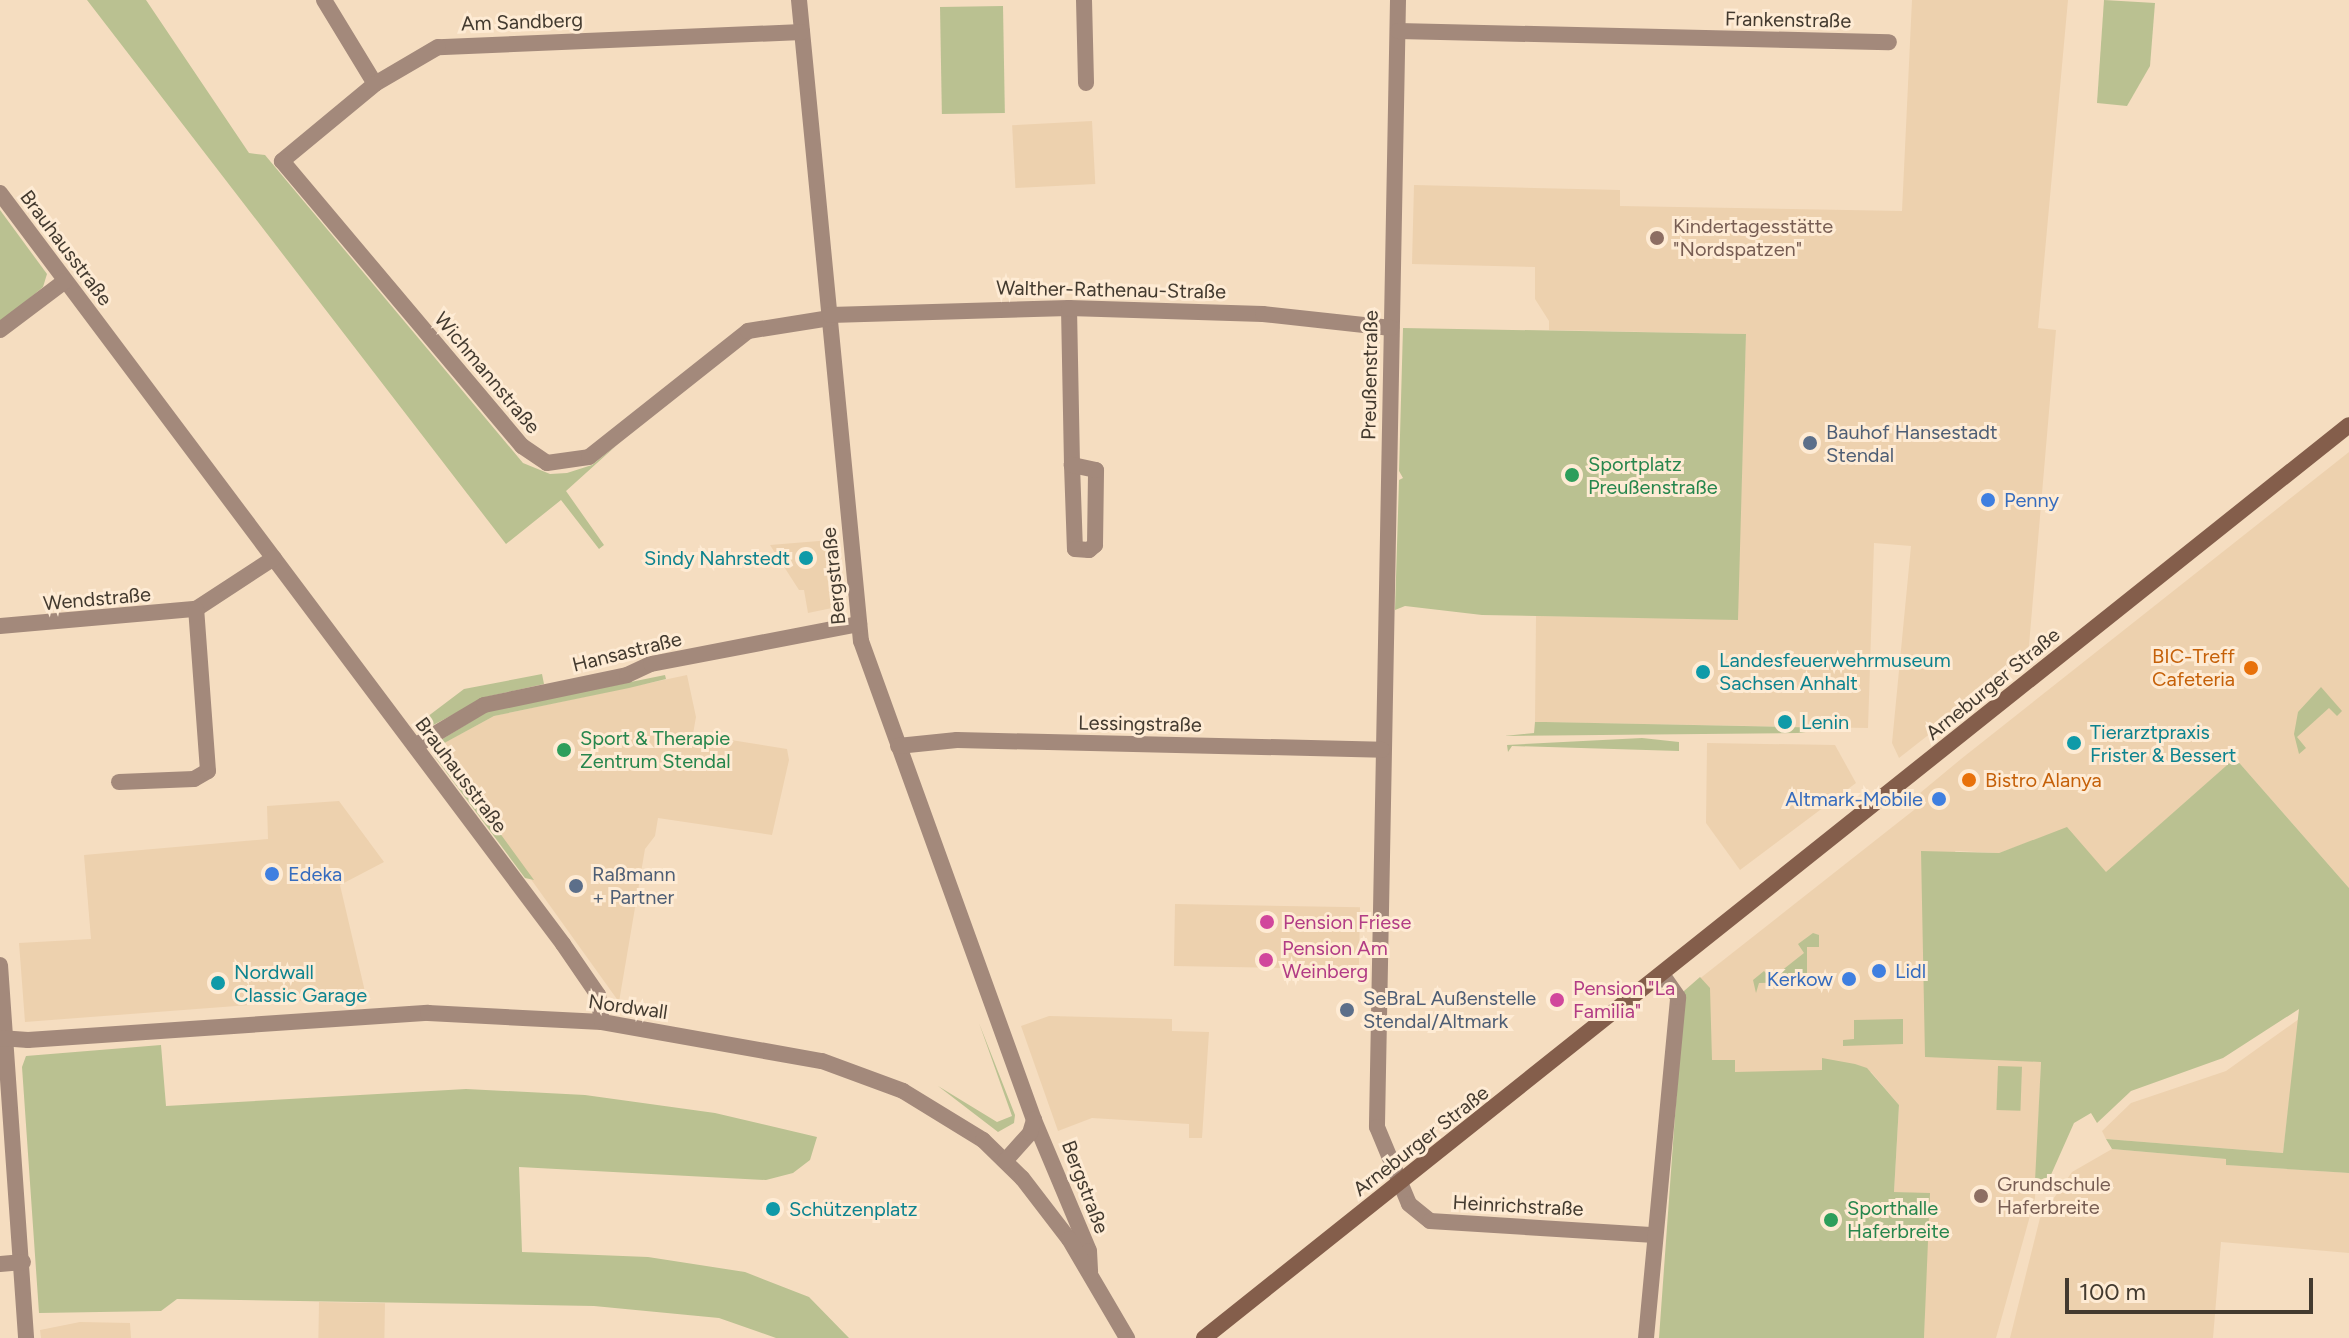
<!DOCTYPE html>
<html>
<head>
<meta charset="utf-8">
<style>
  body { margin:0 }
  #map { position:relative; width:2349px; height:1338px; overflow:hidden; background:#f5ddc0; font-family:Figtree,sans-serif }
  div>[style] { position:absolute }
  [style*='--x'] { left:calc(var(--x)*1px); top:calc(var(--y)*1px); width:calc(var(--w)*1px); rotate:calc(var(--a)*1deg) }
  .built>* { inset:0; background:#edd1ae; transform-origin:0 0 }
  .green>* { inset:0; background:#bac191; transform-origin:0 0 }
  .minor>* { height:16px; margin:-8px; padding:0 8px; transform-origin:8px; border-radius:8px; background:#a3897b }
  .secondary>* { height:16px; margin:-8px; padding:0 8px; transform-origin:8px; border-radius:8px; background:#845e4b }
  .dots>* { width:22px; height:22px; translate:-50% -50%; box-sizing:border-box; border:4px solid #feebd4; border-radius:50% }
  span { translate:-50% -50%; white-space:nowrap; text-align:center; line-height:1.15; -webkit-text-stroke:6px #feebd4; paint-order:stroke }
  .street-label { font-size:20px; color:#433a2f }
  .education-label { font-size:20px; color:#785e54 }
  .left { translate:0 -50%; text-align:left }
  .service-label { font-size:20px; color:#4e5e75 }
  .leisure-label { font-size:20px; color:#27864d }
  .shop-label { font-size:20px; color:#366cbe }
  .right { translate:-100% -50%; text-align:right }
  .culture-label { font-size:20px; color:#0d838f }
  .food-label { font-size:20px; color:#c56008 }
  .hotel-label { font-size:20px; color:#b23c85 }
  .scale { position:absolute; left:2065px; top:1278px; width:248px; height:36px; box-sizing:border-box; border:4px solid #433a2f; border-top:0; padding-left:10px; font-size:24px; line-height:28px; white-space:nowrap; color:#433a2f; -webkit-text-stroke:6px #feebd4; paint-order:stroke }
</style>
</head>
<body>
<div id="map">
  <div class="built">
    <div style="clip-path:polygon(1912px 0,2068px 0,2038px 328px,2056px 330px,2028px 657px,1899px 758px,1892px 743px,1911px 546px,1874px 543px,1868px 728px,1535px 722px,1536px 616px,1737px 619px,1746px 334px,1549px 330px,1549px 321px,1535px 299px,1535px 267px,1412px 264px,1414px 185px,1620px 190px,1620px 206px,1902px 211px)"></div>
    <div style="left:1092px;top:121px;width:63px;height:80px;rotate:87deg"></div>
    <div style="clip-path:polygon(2349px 452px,2349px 888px,2235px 758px,2106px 873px,2067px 828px,1999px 853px,1955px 851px,2041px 1061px,2035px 1198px,1996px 1338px,1924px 1338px,1928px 1194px,1894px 1192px,1899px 1105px,1871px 1072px,1680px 1075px,1684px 991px,1919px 806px,1920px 793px,1961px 759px)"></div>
    <div style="clip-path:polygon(831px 540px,837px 607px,808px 613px,804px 590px,799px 590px,770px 545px)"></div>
    <div style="clip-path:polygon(687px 675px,696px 717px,693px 734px,787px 749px,789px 760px,772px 835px,658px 818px,655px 836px,645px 849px,619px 1002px,436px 747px,494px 716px)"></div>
    <div style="clip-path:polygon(1707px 743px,1835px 745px,1856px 783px,1740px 870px,1706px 823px)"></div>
    <div style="clip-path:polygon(339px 801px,384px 862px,340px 885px,366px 996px,25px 1022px,19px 943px,91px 939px,84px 855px,268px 839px,267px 806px)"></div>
    <div style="left:1175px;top:904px;width:185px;height:62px;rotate:1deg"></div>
    <div style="clip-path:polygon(1049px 1016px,1172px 1019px,1172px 1031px,1209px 1032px,1202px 1138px,1189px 1138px,1189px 1124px,1092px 1118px,1058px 1131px,1021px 1026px)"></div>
    <div style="clip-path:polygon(2299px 1019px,2283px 1153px,2106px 1139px,2102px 1131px,2131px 1103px,2226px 1071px)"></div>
    <div style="clip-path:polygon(2112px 1149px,2226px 1159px,2227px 1165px,2349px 1173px,2349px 1253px,2221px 1242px,2213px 1338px,2010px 1338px,2040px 1218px,2072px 1172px)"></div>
    <div style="left:319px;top:1302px;width:66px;height:36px;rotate:1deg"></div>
    <div style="clip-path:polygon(80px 1322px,130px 1323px,131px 1338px,41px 1338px,40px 1330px)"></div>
  </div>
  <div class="green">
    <div style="clip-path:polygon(87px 0,146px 0,249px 153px,265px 155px,523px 463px,550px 474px,567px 473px,592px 465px,617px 445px,566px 491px,604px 545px,599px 549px,561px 500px,506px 544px)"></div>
    <div style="clip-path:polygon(2104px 0,2155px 3px,2150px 66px,2127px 106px,2097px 103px)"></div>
    <div style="left:1003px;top:6px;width:107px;height:63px;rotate:89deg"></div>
    <div style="clip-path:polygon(0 210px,47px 274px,43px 287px,0 323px)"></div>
    <div style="clip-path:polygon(1403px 328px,1746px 334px,1738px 620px,1482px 615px,1405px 606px,1395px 610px,1399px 480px,1403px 478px,1399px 471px)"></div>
    <div style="clip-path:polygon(542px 674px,544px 684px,486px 697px,424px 730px,419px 723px,464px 689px)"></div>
    <div style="clip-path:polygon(665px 675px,666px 679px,629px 688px,494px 716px,437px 747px,534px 880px,525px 878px,435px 757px,436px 743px,488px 711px)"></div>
    <div style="clip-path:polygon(2321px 687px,2342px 711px,2337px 716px,2329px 708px,2297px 737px,2306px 748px,2299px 754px,2294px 734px,2298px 712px)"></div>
    <div style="clip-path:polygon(1535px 722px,1545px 722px,1837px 728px,1798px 733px,1504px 736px,1534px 733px)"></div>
    <div style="clip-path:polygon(1642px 738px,1679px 742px,1679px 751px,1512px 746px,1508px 752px,1507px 745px)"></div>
    <div style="clip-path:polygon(2235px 758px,2349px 888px,2349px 1173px,2226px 1165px,2226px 1159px,2112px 1149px,2106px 1139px,2283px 1153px,2299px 1009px,2223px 1058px,2131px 1091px,2097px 1123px,2091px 1113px,2074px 1123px,2050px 1177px,2035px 1181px,2041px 1062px,1925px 1057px,1921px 851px,1999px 853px,2067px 827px,2106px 872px)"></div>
    <div style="clip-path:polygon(1813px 933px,1819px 935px,1819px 947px,1807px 947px,1807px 982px,1759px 983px,1756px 993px,1753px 980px,1764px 971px,1771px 979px,1804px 953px,1798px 944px)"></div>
    <div style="clip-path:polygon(1700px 977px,1710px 988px,1712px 1060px,1735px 1060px,1735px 1072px,1822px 1070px,1822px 1058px,1855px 1064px,1867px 1068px,1899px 1105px,1894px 1192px,1930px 1193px,1924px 1338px,1659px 1338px,1684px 991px)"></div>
    <div style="clip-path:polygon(1903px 1019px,1903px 1044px,1843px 1046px,1843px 1040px,1854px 1039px,1854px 1020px)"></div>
    <div style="clip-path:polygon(979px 1023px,1015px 1115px,1014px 1123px,998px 1132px,938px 1086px,997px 1122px,1012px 1116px)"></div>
    <div style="clip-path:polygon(161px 1045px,166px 1106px,466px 1089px,585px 1095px,715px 1113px,817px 1137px,810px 1160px,793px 1173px,766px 1180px,519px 1167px,522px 1252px,648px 1257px,745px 1272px,809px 1297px,849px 1338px,776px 1338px,719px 1318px,594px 1306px,177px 1299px,161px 1311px,39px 1313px,22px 1067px,26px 1056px)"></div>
    <div style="left:1998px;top:1066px;width:24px;height:44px;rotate:2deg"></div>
  </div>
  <div class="minor">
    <div style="--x:324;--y:0;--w:98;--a:58.7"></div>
    <div style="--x:799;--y:0;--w:644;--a:84.48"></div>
    <div style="--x:861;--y:641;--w:509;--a:70.14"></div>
    <div style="--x:1034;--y:1120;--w:142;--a:67.2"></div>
    <div style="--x:1089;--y:1251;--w:21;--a:87"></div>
    <div style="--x:1084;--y:0;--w:83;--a:88.6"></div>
    <div style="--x:1398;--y:0;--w:1127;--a:91.07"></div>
    <div style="--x:1377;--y:1127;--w:83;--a:67.4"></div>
    <div style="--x:1409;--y:1204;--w:27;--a:39"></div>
    <div style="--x:1430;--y:1221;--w:225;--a:3.6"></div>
    <div style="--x:1398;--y:31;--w:491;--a:1.3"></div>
    <div style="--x:802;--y:32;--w:364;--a:177.6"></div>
    <div style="--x:438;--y:47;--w:73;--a:149.6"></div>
    <div style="--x:375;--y:84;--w:121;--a:140.4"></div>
    <div style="--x:282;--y:161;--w:373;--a:49.9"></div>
    <div style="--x:522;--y:446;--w:30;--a:34"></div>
    <div style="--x:547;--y:463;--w:42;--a:-8.1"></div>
    <div style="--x:589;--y:457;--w:203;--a:-38.4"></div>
    <div style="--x:748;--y:331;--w:83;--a:-9"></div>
    <div style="--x:0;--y:193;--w:939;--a:53.14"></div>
    <div style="--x:563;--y:944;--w:62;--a:55.5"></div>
    <div style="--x:598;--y:995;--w:27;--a:82"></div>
    <div style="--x:1069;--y:308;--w:157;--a:88.9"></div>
    <div style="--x:1072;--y:465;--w:84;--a:88"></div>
    <div style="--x:1075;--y:549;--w:14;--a:4"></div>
    <div style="--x:1089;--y:550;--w:8;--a:-40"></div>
    <div style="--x:1095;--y:545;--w:75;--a:-89.2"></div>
    <div style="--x:1096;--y:470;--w:25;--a:-168"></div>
    <div style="--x:830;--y:315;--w:239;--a:-1.7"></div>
    <div style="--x:1069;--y:308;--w:194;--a:1.8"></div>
    <div style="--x:1263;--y:314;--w:129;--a:6.2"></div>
    <div style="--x:0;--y:330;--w:81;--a:-37"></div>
    <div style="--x:0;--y:626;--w:197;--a:-5"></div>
    <div style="--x:196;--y:609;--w:93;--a:-33.2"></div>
    <div style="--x:415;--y:746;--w:80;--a:-30.7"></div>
    <div style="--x:484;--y:705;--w:146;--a:-11.8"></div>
    <div style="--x:627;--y:675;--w:26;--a:-25"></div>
    <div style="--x:651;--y:664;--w:212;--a:-10.9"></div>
    <div style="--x:898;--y:746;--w:59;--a:-5.8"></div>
    <div style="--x:957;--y:740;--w:425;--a:1.3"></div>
    <div style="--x:119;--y:782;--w:75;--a:-2.3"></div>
    <div style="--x:194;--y:779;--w:16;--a:-30"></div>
    <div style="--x:208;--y:771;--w:162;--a:-94.2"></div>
    <div style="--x:0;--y:965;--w:374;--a:86"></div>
    <div style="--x:0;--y:1038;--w:28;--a:4"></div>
    <div style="--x:28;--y:1040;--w:401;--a:-3.9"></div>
    <div style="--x:428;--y:1013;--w:174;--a:3"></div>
    <div style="--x:602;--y:1022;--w:223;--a:10.1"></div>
    <div style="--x:822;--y:1061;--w:86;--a:20.3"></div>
    <div style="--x:903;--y:1091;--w:94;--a:31.5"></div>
    <div style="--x:983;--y:1140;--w:54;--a:44.3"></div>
    <div style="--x:1022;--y:1178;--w:77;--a:52.4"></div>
    <div style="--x:1069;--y:1239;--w:115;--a:59.6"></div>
    <div style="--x:1005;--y:1161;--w:38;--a:-48"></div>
    <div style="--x:1030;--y:1133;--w:14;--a:-73"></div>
    <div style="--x:0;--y:1264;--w:23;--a:-5"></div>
    <div style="--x:1646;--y:1338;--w:342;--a:-84.6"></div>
    <div style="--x:1678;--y:997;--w:28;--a:-125"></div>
  </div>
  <div class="secondary">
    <div style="--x:1204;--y:1338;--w:1464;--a:-38.57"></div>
  </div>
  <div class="dots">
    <div style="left:1657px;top:238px;background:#8d6e63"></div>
    <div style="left:1810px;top:443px;background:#5c6f8a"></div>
    <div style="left:1572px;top:475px;background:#2e9e5b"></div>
    <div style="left:1988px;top:500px;background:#3f7fe0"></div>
    <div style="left:806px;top:558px;background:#0f9aa8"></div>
    <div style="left:2251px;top:668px;background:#e8710a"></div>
    <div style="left:1703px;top:672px;background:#0f9aa8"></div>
    <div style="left:1785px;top:722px;background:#0f9aa8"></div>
    <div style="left:2074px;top:743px;background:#0f9aa8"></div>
    <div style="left:564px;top:750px;background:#2e9e5b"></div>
    <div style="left:1969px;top:780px;background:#e8710a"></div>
    <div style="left:1939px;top:799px;background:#3f7fe0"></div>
    <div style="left:272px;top:874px;background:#3f7fe0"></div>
    <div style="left:576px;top:886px;background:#5c6f8a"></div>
    <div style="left:1267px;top:922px;background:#d1479c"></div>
    <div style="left:1266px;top:960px;background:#d1479c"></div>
    <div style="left:1879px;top:971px;background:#3f7fe0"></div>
    <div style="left:1849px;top:979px;background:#3f7fe0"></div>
    <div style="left:218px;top:983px;background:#0f9aa8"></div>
    <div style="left:1557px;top:1000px;background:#d1479c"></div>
    <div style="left:1347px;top:1010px;background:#5c6f8a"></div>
    <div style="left:1981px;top:1196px;background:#8d6e63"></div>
    <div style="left:773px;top:1209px;background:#0f9aa8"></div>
    <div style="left:1831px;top:1220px;background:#2e9e5b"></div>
  </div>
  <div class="street-label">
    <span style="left:1788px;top:20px;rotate:1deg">Frankenstraße</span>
    <span style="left:522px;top:22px;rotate:-2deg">Am Sandberg</span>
    <span style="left:66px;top:248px;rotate:53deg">Brauhausstraße</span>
    <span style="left:1111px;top:290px;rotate:1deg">Walther-Rathenau-Straße</span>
    <span style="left:487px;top:373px;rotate:50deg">Wichmannstraße</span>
    <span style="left:1370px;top:375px;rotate:-89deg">Preußenstraße</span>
    <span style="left:834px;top:576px;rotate:-96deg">Bergstraße</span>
    <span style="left:97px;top:599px;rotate:-5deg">Wendstraße</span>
    <span style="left:627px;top:652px;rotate:-14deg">Hansastraße</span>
    <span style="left:1993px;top:684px;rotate:-39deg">Arneburger Straße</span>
    <span style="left:1140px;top:724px;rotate:1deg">Lessingstraße</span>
    <span style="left:461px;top:775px;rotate:53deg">Brauhausstraße</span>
    <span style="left:628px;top:1007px;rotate:8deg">Nordwall</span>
    <span style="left:1421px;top:1141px;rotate:-38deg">Arneburger Straße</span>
    <span style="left:1085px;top:1187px;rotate:69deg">Bergstraße</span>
    <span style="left:1518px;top:1206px;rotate:3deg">Heinrichstraße</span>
  </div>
  <div class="education-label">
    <span class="left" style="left:1673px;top:238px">Kindertagesstätte<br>"Nordspatzen"</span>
    <span class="left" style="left:1997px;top:1196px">Grundschule<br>Haferbreite</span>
  </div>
  <div class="service-label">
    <span class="left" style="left:1826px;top:444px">Bauhof Hansestadt<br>Stendal</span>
    <span class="left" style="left:592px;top:886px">Raßmann<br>+ Partner</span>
    <span class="left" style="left:1363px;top:1010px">SeBraL Außenstelle<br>Stendal/Altmark</span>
  </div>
  <div class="leisure-label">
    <span class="left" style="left:1588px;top:476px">Sportplatz<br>Preußenstraße</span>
    <span class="left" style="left:580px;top:750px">Sport &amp; Therapie<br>Zentrum Stendal</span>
    <span class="left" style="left:1847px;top:1220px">Sporthalle<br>Haferbreite</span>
  </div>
  <div class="shop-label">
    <span class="left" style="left:2004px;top:500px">Penny</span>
    <span class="right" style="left:1923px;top:799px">Altmark-Mobile</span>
    <span class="left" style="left:288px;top:874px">Edeka</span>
    <span class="left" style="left:1895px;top:971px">Lidl</span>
    <span class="right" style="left:1833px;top:979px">Kerkow</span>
  </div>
  <div class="culture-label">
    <span class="right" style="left:790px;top:558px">Sindy Nahrstedt</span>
    <span class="left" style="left:1719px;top:672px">Landesfeuerwehrmuseum<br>Sachsen Anhalt</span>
    <span class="left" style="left:1801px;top:722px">Lenin</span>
    <span class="left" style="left:2090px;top:744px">Tierarztpraxis<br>Frister &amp; Bessert</span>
    <span class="left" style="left:234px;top:984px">Nordwall<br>Classic Garage</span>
    <span class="left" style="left:789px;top:1209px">Schützenplatz</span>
  </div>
  <div class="food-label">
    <span class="right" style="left:2235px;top:668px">BIC-Treff<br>Cafeteria</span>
    <span class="left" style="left:1985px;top:780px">Bistro Alanya</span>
  </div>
  <div class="hotel-label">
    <span class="left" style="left:1283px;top:922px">Pension Friese</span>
    <span class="left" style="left:1282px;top:960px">Pension Am<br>Weinberg</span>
    <span class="left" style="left:1573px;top:1000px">Pension "La<br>Familia"</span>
  </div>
  <div class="scale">100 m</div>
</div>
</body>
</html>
